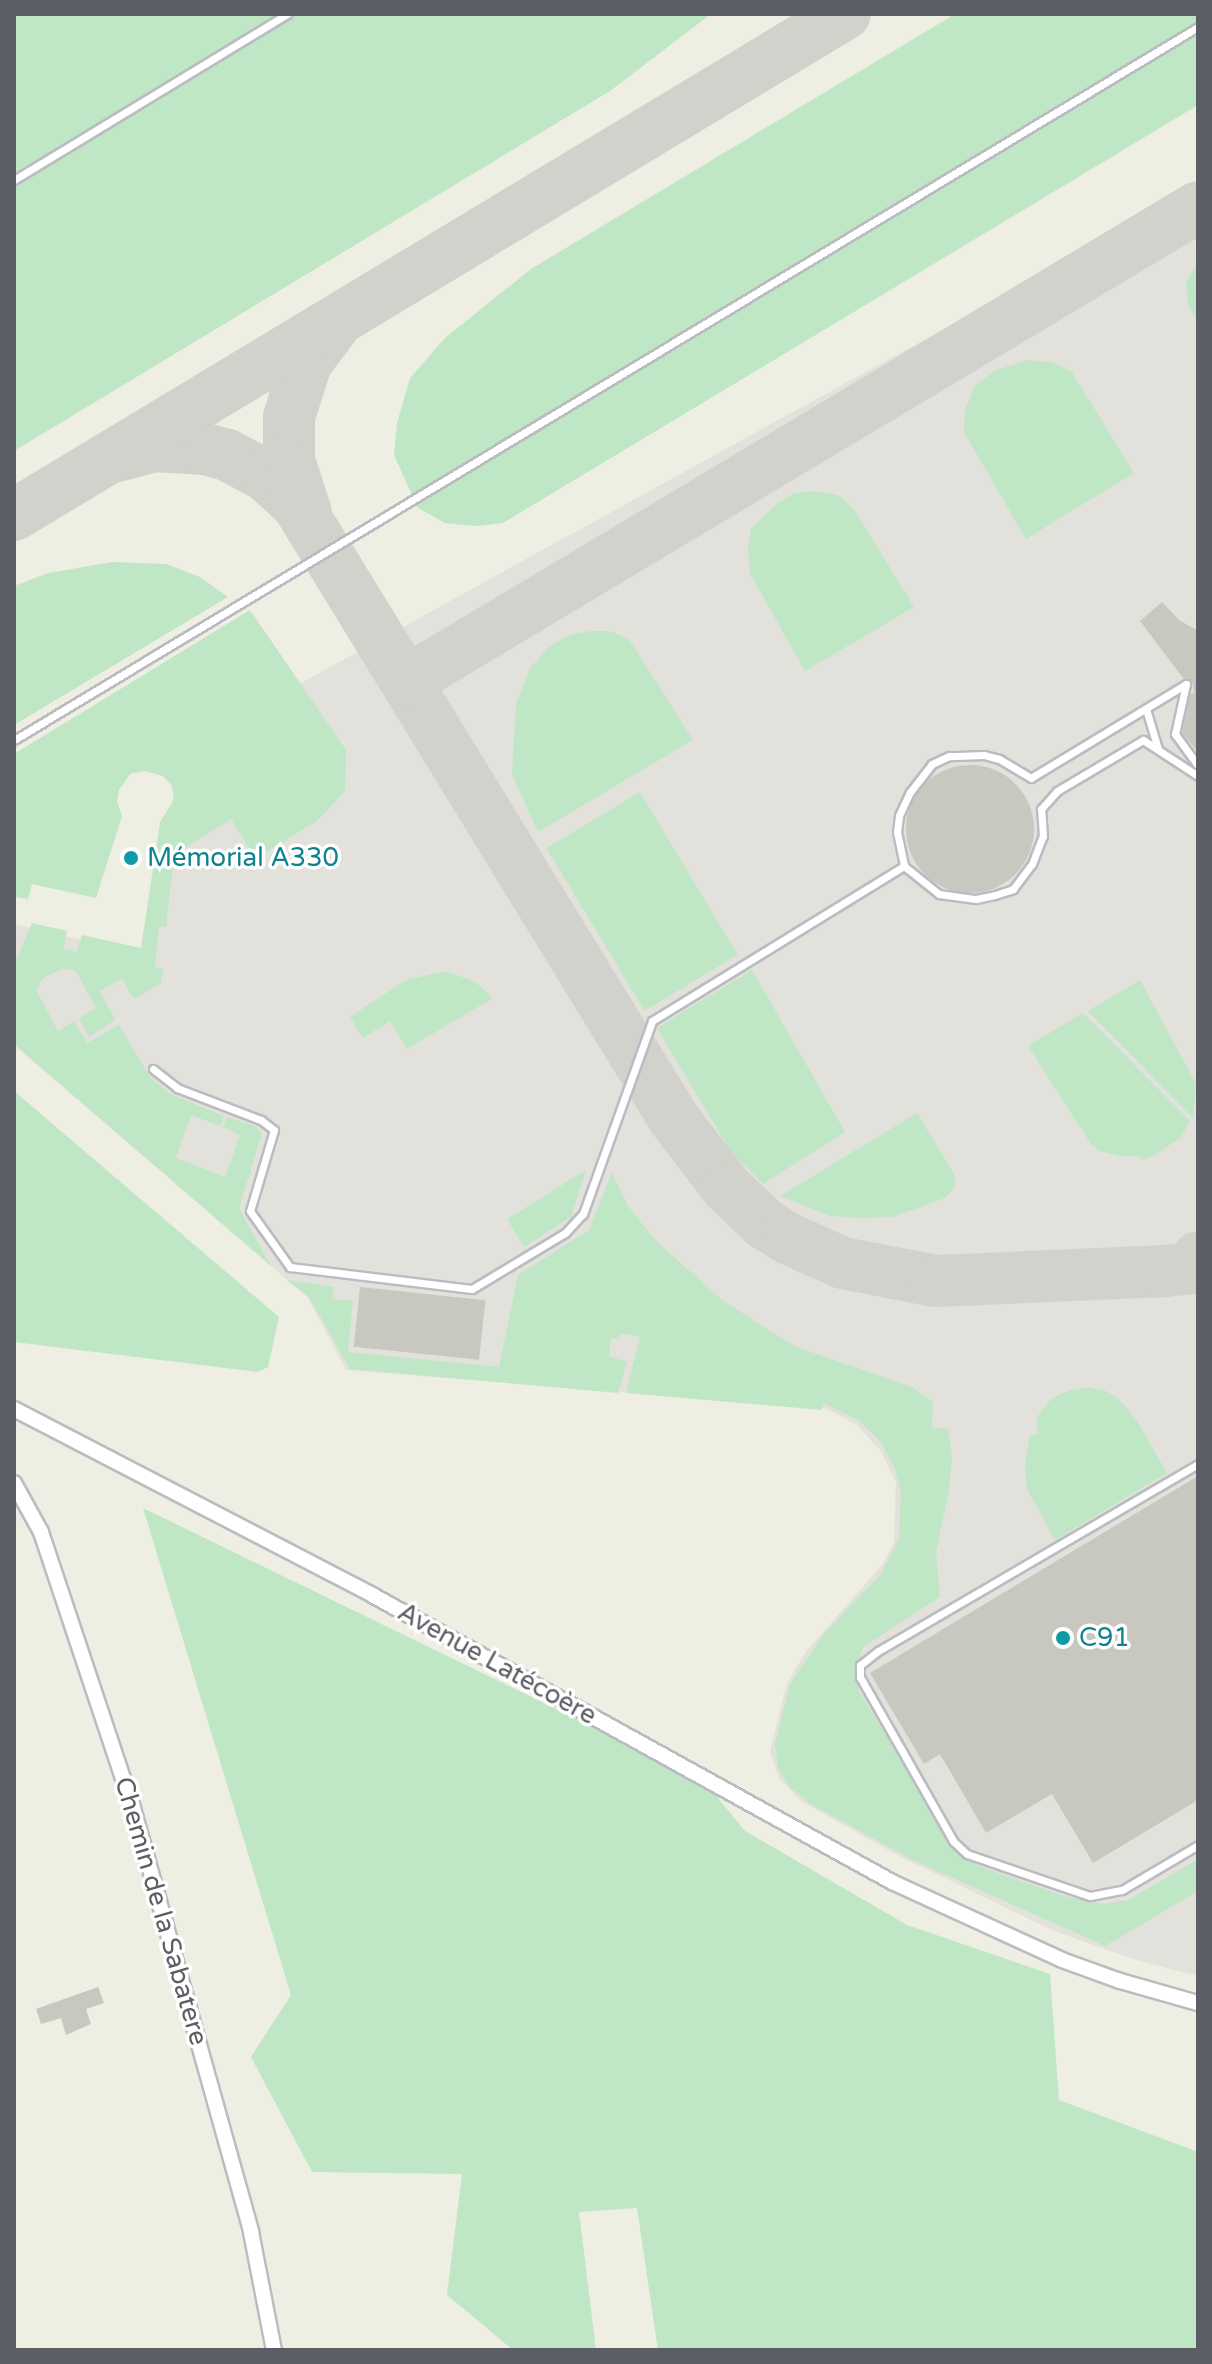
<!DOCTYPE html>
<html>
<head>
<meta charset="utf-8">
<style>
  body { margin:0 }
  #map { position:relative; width:1212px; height:2364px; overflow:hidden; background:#eeeee3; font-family:"Varela Round",sans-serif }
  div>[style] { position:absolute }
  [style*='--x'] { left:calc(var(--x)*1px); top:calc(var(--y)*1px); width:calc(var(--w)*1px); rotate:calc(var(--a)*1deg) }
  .industrial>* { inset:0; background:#e2e1db }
  .green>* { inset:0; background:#bfe7c5; transform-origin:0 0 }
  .taxiway>* { height:52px; margin:-26px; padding:0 26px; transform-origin:26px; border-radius:26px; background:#d2d2cd }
  .building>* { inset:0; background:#c9c8c0; transform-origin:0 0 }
  .round { border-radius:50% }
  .roads { filter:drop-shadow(2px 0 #bbbcc2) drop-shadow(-2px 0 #bbbcc2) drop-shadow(0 2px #bbbcc2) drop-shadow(0 -2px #bbbcc2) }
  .lane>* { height:7px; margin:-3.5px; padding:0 3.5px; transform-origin:3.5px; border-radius:3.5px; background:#fff }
  .street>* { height:14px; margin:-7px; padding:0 7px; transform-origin:7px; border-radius:7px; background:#fff }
  .dots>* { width:22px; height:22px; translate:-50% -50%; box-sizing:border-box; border:4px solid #fff; border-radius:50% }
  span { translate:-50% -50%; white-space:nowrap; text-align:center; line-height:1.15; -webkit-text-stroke:7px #fff; paint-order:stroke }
  .culture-label { font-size:26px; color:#0d838f }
  .left { translate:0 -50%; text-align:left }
  .street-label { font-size:26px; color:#5b5e64 }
  .frame { position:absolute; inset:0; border:16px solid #5b5e64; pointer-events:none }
</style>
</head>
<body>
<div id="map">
  <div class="industrial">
    <div style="clip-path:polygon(1198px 189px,1198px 1976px,1136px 1960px,1054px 1931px,899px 1856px,801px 1801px,779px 1778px,770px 1752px,787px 1683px,807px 1650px,883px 1564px,894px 1542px,896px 1483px,881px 1451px,857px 1425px,825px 1408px,346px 1370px,308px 1298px,14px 1045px,14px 924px,141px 954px,183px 748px)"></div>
  </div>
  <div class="green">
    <div style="clip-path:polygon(14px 14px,711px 14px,610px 91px,14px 451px)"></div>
    <div style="clip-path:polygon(955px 14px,1198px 14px,1198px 105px,503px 523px,476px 526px,445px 523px,418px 508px,394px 455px,397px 423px,410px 378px,445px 338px,531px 269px)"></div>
    <div style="clip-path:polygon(1198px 262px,1198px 321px,1188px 304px,1186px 282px)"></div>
    <div style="clip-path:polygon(1028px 360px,1051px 362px,1071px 371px,1134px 473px,1026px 539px,964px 432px,965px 410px,975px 386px,996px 370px)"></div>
    <div style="clip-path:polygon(815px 491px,838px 495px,854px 509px,914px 607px,805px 671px,750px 573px,748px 546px,751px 529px,776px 505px,794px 493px)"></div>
    <div style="clip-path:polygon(113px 562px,166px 564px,200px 577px,228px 597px,14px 725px,14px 586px,48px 573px)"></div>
    <div style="clip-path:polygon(250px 610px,346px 750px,345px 791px,317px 821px,256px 858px,231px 819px,174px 855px,166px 927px,159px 926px,155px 967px,163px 969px,161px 983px,134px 999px,122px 979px,100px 991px,115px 1020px,89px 1037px,79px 1018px,96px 1008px,75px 970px,62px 969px,48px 975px,40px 982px,37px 992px,58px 1031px,74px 1021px,87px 1043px,119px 1025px,150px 1077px,170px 1094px,224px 1116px,220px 1126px,191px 1115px,176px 1158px,225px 1177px,240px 1135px,223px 1127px,227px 1117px,254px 1126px,262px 1133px,239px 1208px,271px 1266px,14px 1044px,14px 965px,32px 923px,67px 931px,63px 949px,77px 952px,82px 935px,141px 948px,160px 822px,174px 800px,172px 786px,163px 776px,144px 771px,130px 774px,119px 790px,117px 802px,122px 816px,96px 898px,32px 884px,28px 899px,14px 897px,14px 754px)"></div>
    <div style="clip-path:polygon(590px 631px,610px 631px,629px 639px,693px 740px,538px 832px,512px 774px,516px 704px,530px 668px,550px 646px,570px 635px)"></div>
    <div style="left:640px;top:792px;width:190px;height:109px;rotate:59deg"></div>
    <div style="clip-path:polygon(752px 970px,845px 1132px,763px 1184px,731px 1152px,657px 1028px)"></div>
    <div style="clip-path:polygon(445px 971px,474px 981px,493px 998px,407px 1049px,390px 1021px,363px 1038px,350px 1017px,406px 980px)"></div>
    <div style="clip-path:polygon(1140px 980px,1196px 1084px,1193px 1118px,1088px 1011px)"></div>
    <div style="clip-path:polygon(1083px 1013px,1190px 1121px,1181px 1137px,1154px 1156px,1141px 1160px,1139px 1156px,1120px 1156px,1100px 1151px,1091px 1144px,1028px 1046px)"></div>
    <div style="clip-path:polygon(14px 1091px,279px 1317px,268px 1367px,258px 1372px,14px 1342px)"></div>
    <div style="clip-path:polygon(917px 1113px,955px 1176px,954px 1188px,945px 1198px,892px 1217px,862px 1218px,830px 1216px,780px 1196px)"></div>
    <div style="clip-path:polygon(586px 1170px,571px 1217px,524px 1247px,507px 1219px)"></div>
    <div style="clip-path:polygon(612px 1173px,628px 1206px,655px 1240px,722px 1300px,794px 1346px,912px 1387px,933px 1402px,932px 1428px,948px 1429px,952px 1456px,949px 1491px,936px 1552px,940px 1597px,863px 1647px,855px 1674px,860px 1693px,959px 1854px,981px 1867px,1064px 1896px,1103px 1904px,1128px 1900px,1198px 1859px,1198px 1891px,1105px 1946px,915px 1861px,812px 1805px,789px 1786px,778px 1768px,775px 1745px,790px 1684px,824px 1634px,882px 1573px,899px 1538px,901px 1494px,895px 1469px,881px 1442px,858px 1420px,824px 1403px,822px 1410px,626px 1393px,640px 1337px,621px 1333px,619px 1339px,611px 1338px,609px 1356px,627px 1362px,618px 1393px,350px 1369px,309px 1297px,287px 1280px,334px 1287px,332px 1299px,353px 1301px,348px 1352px,499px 1367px,518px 1275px,589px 1230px)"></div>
    <div style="clip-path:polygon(1089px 1387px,1106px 1391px,1119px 1399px,1137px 1421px,1167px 1473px,1055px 1540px,1027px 1489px,1025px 1464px,1030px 1435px,1037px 1435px,1037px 1417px,1051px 1399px,1068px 1391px)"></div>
    <div style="clip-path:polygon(143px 1508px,704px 1781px,745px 1831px,907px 1925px,1050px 1974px,1059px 2100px,1198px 2152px,1198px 2350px,658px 2350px,637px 2208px,579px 2212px,596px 2350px,513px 2350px,447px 2295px,462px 2174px,312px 2172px,251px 2057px,291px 1995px)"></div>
  </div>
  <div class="taxiway">
    <div style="--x:109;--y:458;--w:48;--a:-14.6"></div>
    <div style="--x:155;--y:446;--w:50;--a:3.4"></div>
    <div style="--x:205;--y:449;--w:23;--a:15"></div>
    <div style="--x:227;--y:455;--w:43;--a:27.8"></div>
    <div style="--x:265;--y:475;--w:43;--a:42.2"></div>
    <div style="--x:297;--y:504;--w:721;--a:58.49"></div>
    <div style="--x:674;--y:1119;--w:87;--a:52.5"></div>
    <div style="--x:727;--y:1188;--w:52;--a:43.5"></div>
    <div style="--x:765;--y:1224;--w:26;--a:32"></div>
    <div style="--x:787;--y:1238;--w:61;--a:24.1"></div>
    <div style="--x:843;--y:1263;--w:95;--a:11"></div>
    <div style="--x:936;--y:1281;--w:230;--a:-2.5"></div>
    <div style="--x:1166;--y:1271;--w:29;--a:-6"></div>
    <div style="--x:1195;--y:1268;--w:11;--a:-75"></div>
    <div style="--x:306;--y:513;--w:56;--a:-107.8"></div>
    <div style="--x:289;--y:460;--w:43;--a:-90"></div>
    <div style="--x:289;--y:417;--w:57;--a:-72.5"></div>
    <div style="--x:306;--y:363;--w:45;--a:-53.1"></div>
    <div style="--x:14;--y:515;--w:970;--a:-31.09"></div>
    <div style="--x:407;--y:681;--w:922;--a:-30.93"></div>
  </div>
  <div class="building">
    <div style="clip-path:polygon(1162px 602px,1179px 620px,1198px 631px,1198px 752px,1182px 733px,1190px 695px,1194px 692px,1192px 681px,1183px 678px,1140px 621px)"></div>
    <div class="round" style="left:906px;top:765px;width:128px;height:128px"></div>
    <div style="left:360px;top:1287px;width:126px;height:60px;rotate:6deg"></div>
    <div style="clip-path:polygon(1198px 1476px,1198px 1800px,1093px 1863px,1052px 1794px,986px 1833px,940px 1754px,924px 1764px,870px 1673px)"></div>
    <div style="clip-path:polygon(98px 1987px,104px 2003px,86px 2009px,91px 2024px,66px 2035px,61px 2018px,41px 2024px,36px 2009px)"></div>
  </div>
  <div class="roads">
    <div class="lane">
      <div style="--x:14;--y:180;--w:320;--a:-31.3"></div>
      <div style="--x:1186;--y:684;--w:181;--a:148.8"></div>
      <div style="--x:1031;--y:778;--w:37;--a:-149"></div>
      <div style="--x:999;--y:759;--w:16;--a:-165"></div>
      <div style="--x:984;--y:755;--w:35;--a:178"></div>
      <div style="--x:949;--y:756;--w:19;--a:155"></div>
      <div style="--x:932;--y:764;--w:36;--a:128"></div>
      <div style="--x:910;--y:792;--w:26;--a:115"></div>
      <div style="--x:899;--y:816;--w:16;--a:97"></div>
      <div style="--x:897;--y:832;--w:35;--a:78"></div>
      <div style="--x:904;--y:866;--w:45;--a:38.7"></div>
      <div style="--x:939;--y:894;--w:37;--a:8"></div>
      <div style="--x:976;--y:899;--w:19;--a:-12"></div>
      <div style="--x:995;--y:895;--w:19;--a:-18"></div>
      <div style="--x:1013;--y:889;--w:31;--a:-53"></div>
      <div style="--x:1032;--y:864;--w:30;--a:-69"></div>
      <div style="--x:1043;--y:836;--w:27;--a:-94"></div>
      <div style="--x:1041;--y:809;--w:24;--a:-48"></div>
      <div style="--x:1057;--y:791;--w:100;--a:-30.7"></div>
      <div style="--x:1143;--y:740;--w:66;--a:33.2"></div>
      <div style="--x:1186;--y:684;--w:51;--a:102.4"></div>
      <div style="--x:1175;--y:734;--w:39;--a:54"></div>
      <div style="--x:1146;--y:709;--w:42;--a:73.3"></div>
      <div style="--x:14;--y:740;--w:1382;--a:-31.06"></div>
      <div style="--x:153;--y:1069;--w:31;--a:38"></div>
      <div style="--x:177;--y:1088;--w:90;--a:20.9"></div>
      <div style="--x:261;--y:1120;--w:16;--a:38"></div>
      <div style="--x:274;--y:1130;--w:84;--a:106.5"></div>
      <div style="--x:250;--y:1211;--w:69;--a:54.5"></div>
      <div style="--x:290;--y:1267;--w:183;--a:6.9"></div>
      <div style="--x:472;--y:1289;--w:109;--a:-31.1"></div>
      <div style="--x:565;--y:1233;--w:26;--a:-47"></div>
      <div style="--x:583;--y:1214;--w:205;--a:-70.3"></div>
      <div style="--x:652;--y:1021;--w:296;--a:-31.6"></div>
      <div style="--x:1198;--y:1464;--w:371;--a:149.7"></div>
      <div style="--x:878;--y:1651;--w:23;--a:142"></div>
      <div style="--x:860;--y:1665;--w:12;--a:90"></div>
      <div style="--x:860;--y:1677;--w:189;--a:60.4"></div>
      <div style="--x:953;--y:1841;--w:19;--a:43"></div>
      <div style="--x:967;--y:1854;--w:130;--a:18.9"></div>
      <div style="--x:1090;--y:1896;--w:33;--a:-11"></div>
      <div style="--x:1122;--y:1890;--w:88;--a:-30.6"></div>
    </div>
    <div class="street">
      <div style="--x:14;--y:1409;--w:406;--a:27.4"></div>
      <div style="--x:374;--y:1596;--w:592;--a:28.9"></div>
      <div style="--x:892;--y:1882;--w:187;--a:24.6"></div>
      <div style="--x:1062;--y:1960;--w:62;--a:19.9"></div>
      <div style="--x:1120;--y:1981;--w:81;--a:15.8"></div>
      <div style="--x:14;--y:1483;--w:56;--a:61.1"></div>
      <div style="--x:41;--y:1532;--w:291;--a:71.6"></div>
      <div style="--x:133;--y:1808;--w:440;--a:74.4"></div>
      <div style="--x:251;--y:2232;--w:120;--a:79"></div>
    </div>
  </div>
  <div class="dots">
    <div style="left:131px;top:858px;background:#0f9aa8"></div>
    <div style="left:1063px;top:1638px;background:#0f9aa8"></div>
  </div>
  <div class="culture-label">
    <span class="left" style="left:147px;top:858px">Mémorial A330</span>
    <span class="left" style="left:1079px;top:1638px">C91</span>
  </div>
  <div class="street-label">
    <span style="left:497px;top:1664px;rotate:29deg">Avenue Latécoère</span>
    <span style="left:161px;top:1911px;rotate:74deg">Chemin de la Sabatere</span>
  </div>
  <div class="frame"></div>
</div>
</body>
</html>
